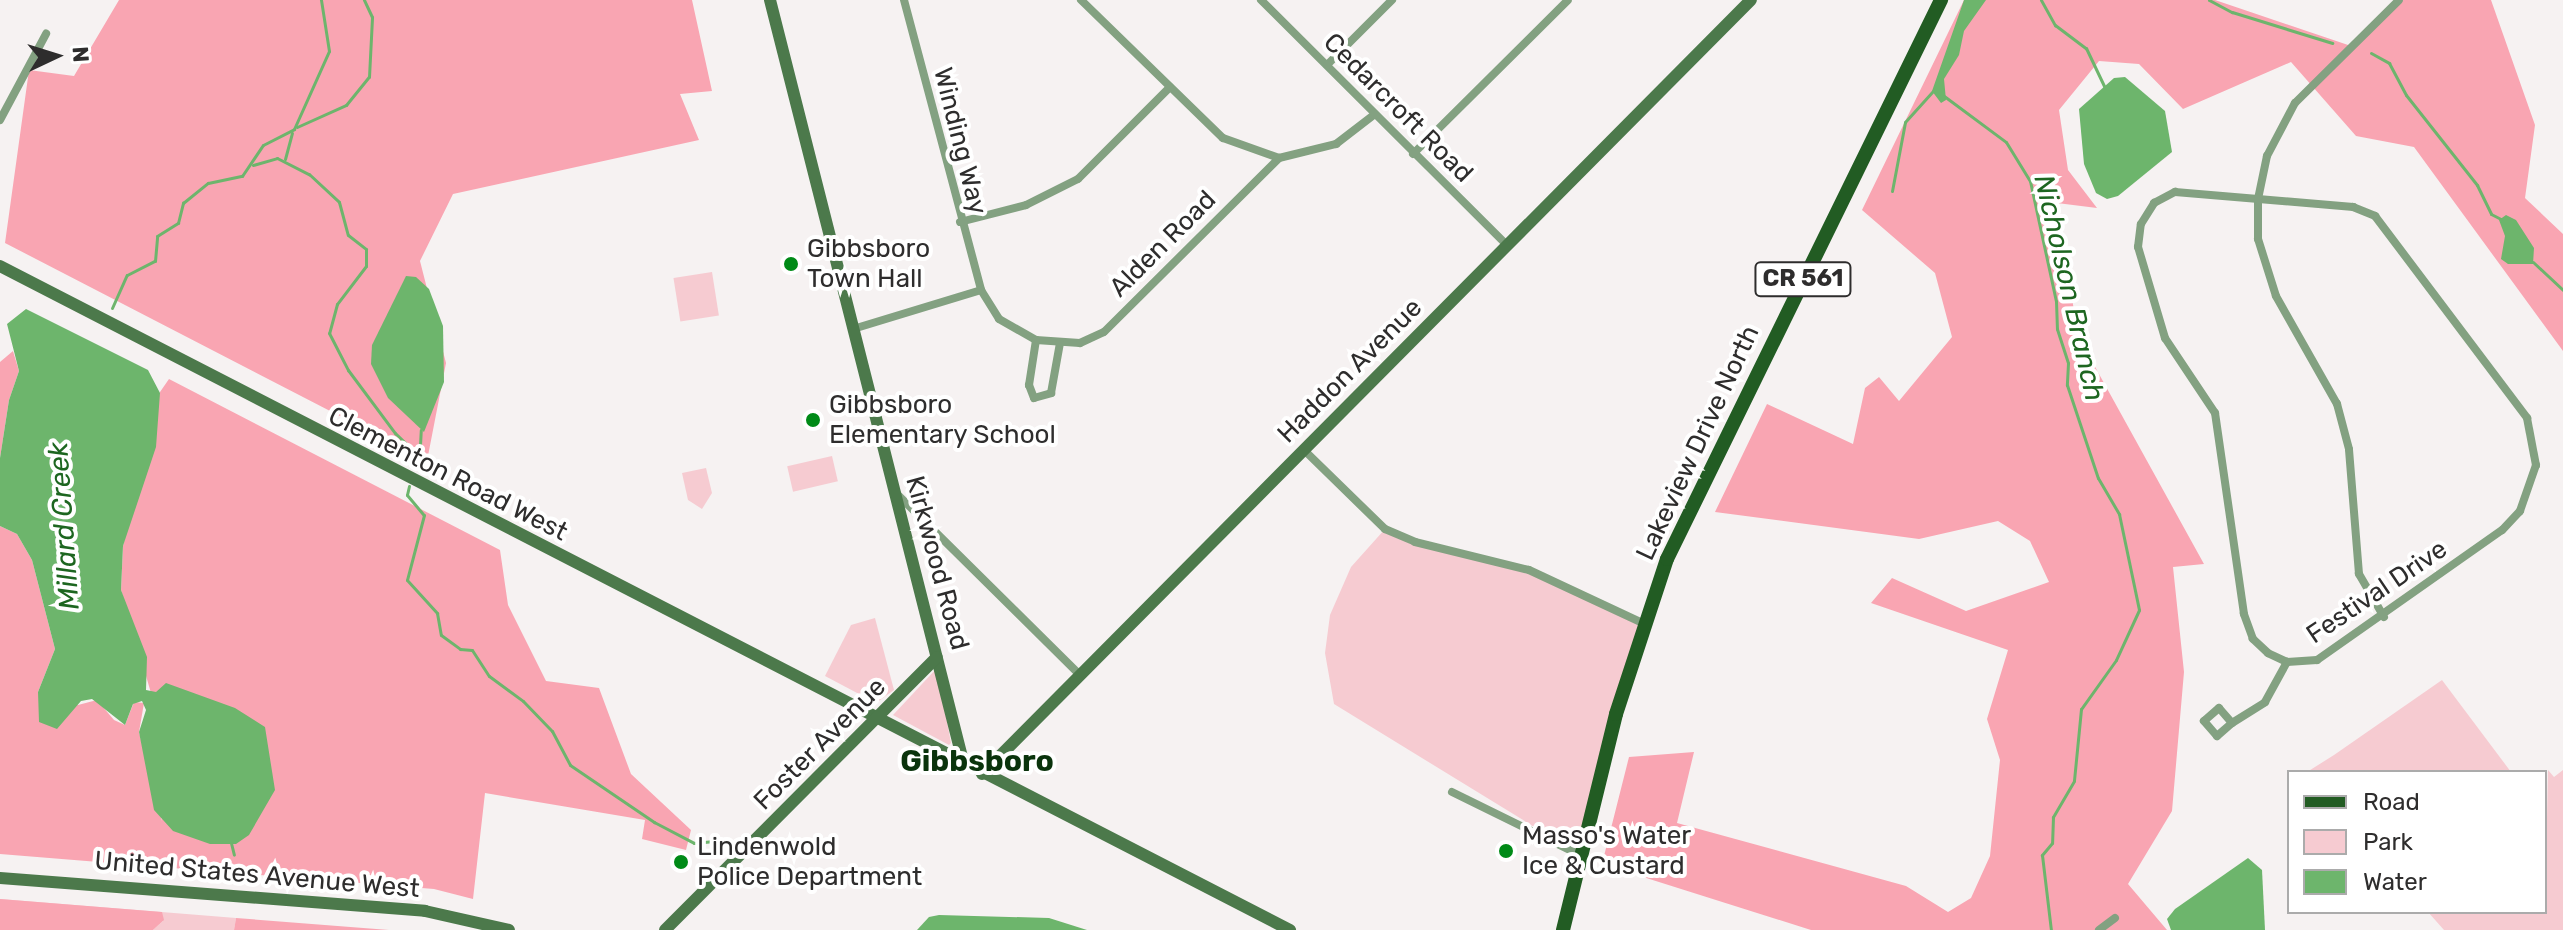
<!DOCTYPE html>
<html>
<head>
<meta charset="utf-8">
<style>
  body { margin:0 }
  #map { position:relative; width:2563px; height:930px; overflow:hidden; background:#f6f2f2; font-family:Rubik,sans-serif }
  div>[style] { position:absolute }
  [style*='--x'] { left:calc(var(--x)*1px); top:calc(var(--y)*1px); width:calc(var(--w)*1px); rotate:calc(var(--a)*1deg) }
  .green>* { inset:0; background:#f6cbd1; transform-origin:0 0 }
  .forest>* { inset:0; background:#f9a5b2 }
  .water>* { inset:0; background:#6db56c }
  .stream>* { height:3px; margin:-1.5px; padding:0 1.5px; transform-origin:1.5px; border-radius:1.5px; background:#6db56c }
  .street>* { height:8px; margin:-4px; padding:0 4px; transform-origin:4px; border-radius:4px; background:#83a181 }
  .secondary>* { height:12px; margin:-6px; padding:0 6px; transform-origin:6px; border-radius:6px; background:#4c794b }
  .primary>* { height:14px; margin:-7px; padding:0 7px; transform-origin:7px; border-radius:7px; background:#225c23 }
  .dots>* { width:22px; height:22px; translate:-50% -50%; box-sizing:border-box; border:4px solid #fff; border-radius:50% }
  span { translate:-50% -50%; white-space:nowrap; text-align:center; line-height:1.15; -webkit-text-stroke:8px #fff; paint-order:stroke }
  .shield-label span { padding:2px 6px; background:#fff; border:2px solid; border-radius:6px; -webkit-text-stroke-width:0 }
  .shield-label { font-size:24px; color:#2e2d2d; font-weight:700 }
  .street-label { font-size:26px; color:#2e2d2d }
  .poi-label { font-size:26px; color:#2e2d2d }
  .left { translate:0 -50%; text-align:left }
  .water-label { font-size:28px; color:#1d6620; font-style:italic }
  .quarter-label { font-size:30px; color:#0a330c; font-weight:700 }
  .legend { position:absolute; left:2287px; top:770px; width:260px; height:144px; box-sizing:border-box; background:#fff; border:2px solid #ababab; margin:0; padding:10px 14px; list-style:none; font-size:24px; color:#2e2d2d }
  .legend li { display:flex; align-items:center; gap:16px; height:40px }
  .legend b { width:40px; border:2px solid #ababab }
  .north { position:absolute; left:16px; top:16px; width:80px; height:80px; -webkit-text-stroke:6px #fff; paint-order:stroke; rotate:86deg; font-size:22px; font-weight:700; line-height:32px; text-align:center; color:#2e2d2d }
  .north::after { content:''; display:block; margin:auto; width:28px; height:36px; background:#2e2d2d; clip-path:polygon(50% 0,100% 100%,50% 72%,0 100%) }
</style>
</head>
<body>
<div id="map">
  <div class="green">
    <div style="left:712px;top:272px;width:44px;height:39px;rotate:81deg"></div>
    <div style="left:832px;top:456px;width:26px;height:46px;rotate:77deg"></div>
    <div style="clip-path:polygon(706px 468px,712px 493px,702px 509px,688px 500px,682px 473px)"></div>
    <div style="clip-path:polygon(1385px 529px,1415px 542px,1497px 560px,1645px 624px,1580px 855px,1334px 704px,1325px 653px,1330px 615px,1351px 567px)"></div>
    <div style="clip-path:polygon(875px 618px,894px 690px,876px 703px,825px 676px,851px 625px)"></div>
    <div style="clip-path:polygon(937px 668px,951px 743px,949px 745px,893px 715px)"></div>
    <div style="clip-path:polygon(2442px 680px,2511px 772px,2307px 772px,2334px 755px)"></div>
    <div style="clip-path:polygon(2548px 770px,2554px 777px,2563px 770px,2563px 930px,2444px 930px,2428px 912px,2545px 912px)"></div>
    <div style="clip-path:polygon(0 899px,236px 918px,234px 930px,153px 930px,163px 921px,161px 912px,0 930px)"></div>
  </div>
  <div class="forest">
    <div style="clip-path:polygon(119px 0,692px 0,712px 91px,680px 94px,699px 140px,453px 194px,420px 261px,446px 363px,427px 461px,5px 243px,29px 70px,74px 76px)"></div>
    <div style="clip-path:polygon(1964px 0,2215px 0,2354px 47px,2403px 0,2491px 0,2535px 125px,2525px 198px,2563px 234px,2563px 351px,2414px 147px,2356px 136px,2291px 62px,2183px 109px,2139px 64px,2099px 61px,2059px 110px,2068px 170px,2097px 208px,2057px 203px,2078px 336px,2204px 564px,2173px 567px,2184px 672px,2172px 811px,2128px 884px,2167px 930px,1811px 930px,1602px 864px,1629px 757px,1694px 752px,1677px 823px,1906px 886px,1948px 912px,1971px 898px,1990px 856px,2000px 760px,1987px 719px,2008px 650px,1871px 603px,1892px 578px,1966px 611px,2049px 582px,2030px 541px,1998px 521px,1919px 539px,1715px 512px,1767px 404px,1853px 444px,1865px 388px,1879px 377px,1899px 401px,1952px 337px,1935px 273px,1862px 210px)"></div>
    <div style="clip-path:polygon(13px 351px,19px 371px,9px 400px,0 458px,0 362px)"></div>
    <div style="clip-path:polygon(169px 379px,500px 550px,508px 605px,546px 681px,599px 688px,631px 774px,691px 830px,686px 850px,642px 839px,645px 820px,485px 793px,473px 899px,434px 889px,0 854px,0 526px,17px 534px,32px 560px,55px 649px,38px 692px,78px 705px,97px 700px,114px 720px,125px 725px,134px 702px,144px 703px,139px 732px,162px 821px,151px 693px,121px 590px,123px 546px,160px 392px)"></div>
    <div style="clip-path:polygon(0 899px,162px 912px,164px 920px,153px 930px,0 930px)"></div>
    <div style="clip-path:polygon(236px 918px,389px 930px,234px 930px)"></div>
  </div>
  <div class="water">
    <div style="clip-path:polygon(1964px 0,1986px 0,1964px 31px,1959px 55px,1944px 79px,1946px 100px,1941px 103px,1932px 91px)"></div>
    <div style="clip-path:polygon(2125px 77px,2165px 111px,2172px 152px,2118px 196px,2107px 199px,2096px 193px,2084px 164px,2079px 109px,2114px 78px)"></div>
    <div style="clip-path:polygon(2506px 215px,2516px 220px,2534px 248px,2533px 264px,2508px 264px,2501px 259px,2505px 236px,2499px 220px)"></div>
    <div style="clip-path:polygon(406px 276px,416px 277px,429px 289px,443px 326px,444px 382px,424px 432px,388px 398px,371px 364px,372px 345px)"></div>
    <div style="clip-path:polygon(26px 309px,148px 370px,160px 393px,156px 447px,123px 546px,121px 590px,147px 657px,146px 690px,156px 692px,166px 683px,235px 708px,265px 727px,275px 790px,249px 835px,236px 844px,210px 844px,173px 831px,154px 810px,139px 732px,146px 710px,142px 701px,133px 704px,125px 725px,92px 699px,81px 701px,57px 729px,39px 722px,38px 692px,55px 649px,32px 560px,17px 534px,0 526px,0 458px,9px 400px,19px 371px,7px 324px)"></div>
    <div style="clip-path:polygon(2248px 858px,2262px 870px,2265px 930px,2171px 930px,2167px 919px,2175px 909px)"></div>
    <div style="clip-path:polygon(939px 915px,1049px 918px,1087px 930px,917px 930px,929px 917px)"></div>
  </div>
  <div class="stream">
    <div style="--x:2041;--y:0;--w:29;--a:61"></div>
    <div style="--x:2055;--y:25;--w:39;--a:37"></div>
    <div style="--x:2086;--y:48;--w:44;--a:64.6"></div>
    <div style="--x:2209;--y:0;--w:26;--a:28"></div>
    <div style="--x:2232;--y:12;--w:105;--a:17.2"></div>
    <div style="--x:2371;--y:53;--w:21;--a:29"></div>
    <div style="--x:2389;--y:63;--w:36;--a:62"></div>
    <div style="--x:2406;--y:95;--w:115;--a:51.7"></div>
    <div style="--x:2477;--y:185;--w:32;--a:64"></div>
    <div style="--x:2491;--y:214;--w:11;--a:27"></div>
    <div style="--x:1944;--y:96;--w:77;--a:36.6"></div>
    <div style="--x:2006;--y:142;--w:46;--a:58.4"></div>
    <div style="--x:2030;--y:181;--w:123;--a:77.8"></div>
    <div style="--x:2056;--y:301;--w:28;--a:88"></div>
    <div style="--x:2057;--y:329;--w:36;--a:72"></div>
    <div style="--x:2068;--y:363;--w:22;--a:93"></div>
    <div style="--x:2067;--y:385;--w:98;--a:71.6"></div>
    <div style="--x:2098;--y:478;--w:42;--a:59.7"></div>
    <div style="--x:2119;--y:514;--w:98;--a:78.2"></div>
    <div style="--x:2139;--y:610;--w:55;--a:114.7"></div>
    <div style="--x:2116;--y:660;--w:60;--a:125.5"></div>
    <div style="--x:2081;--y:709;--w:72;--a:95.6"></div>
    <div style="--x:2074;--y:781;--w:42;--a:120.3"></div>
    <div style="--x:2053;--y:817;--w:26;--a:92"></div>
    <div style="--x:2052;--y:843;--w:16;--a:130"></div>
    <div style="--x:2042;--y:855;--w:76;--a:83.2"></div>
    <div style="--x:297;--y:127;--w:54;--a:-24.2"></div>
    <div style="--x:346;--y:105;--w:36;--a:-51"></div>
    <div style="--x:369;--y:77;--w:60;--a:-87.1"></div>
    <div style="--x:372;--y:17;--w:19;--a:-115"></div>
    <div style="--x:285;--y:159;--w:27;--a:-75"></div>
    <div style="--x:253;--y:165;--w:25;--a:-16"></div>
    <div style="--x:277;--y:158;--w:36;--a:27"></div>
    <div style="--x:309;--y:174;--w:41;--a:43"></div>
    <div style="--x:339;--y:202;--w:34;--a:75"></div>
    <div style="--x:348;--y:235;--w:23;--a:38"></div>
    <div style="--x:366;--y:249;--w:17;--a:90"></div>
    <div style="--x:366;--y:266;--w:48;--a:127.3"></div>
    <div style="--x:337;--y:304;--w:30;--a:105"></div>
    <div style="--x:329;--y:333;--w:42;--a:62.8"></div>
    <div style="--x:348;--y:370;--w:79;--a:53.3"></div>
    <div style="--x:395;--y:433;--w:32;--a:44"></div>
    <div style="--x:1892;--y:191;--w:70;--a:-79.3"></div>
    <div style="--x:1905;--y:122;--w:42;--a:-47.9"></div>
    <div style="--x:2533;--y:262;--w:41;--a:43"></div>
    <div style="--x:112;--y:308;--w:36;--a:-66"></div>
    <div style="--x:127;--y:275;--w:31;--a:-27"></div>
    <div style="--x:155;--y:261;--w:25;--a:-85"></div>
    <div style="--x:157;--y:236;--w:25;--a:-32"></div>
    <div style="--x:178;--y:223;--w:21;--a:-76"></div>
    <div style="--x:183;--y:203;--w:32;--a:-39"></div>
    <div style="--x:208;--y:183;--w:35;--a:-12"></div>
    <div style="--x:242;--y:176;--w:37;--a:-56"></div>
    <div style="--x:263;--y:145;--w:35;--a:-27"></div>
    <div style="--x:294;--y:129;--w:85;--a:-65.8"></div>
    <div style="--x:329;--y:51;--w:52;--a:-98.9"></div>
    <div style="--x:419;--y:464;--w:34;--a:-87"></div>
    <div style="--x:409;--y:486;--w:9;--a:103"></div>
    <div style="--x:407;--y:495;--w:26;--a:50"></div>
    <div style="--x:424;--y:515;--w:67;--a:104.7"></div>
    <div style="--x:407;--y:580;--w:45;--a:47.7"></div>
    <div style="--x:437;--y:613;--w:22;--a:80"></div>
    <div style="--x:441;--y:635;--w:24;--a:36"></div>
    <div style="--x:460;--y:649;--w:12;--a:5"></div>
    <div style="--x:472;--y:650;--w:31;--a:57"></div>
    <div style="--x:489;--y:676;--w:42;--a:36.3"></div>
    <div style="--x:523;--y:701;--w:42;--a:46"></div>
    <div style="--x:552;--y:731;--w:38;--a:62"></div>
    <div style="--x:570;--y:765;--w:102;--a:34.2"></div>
    <div style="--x:654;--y:822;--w:45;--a:27.7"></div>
    <div style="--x:694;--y:843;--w:20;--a:-6"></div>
    <div style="--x:714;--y:841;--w:19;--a:28"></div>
    <div style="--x:231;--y:843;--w:12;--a:76"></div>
  </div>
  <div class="street">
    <div style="--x:904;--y:0;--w:300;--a:75.1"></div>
    <div style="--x:981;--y:290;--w:34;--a:58"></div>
    <div style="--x:999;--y:319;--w:43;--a:29.6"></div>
    <div style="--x:1036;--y:340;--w:44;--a:3.9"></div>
    <div style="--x:1080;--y:343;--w:26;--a:-25"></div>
    <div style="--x:1104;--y:332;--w:247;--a:-44.8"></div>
    <div style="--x:1279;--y:158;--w:59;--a:-13.8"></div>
    <div style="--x:1336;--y:144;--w:49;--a:-37.6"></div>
    <div style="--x:1081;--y:0;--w:198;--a:44.2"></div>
    <div style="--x:1223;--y:138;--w:59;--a:19.7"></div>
    <div style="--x:1261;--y:0;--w:346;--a:44.9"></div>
    <div style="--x:1327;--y:65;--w:92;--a:-45"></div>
    <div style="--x:0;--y:120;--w:98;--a:-61.9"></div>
    <div style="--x:1413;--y:154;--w:218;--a:-44.8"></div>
    <div style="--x:2175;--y:192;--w:179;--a:4.8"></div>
    <div style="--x:2353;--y:207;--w:24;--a:22"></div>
    <div style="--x:2375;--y:216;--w:253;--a:53"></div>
    <div style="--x:2527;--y:418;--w:48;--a:79.2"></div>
    <div style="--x:2536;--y:465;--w:49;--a:109.2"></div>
    <div style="--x:2520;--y:511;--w:26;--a:133"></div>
    <div style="--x:2502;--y:530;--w:226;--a:144.9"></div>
    <div style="--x:2317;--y:660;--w:30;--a:176"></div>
    <div style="--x:2287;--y:662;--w:21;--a:-155"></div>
    <div style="--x:2268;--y:653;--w:21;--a:-137"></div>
    <div style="--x:2253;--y:639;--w:27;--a:-110"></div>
    <div style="--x:2244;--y:614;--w:203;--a:-98.2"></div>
    <div style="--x:2215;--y:413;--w:90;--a:-123.7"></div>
    <div style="--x:2165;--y:338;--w:95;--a:-106.5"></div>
    <div style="--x:2138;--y:247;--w:23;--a:-83"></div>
    <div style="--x:2141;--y:224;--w:25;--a:-58"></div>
    <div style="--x:2154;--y:203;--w:24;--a:-28"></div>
    <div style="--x:960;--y:222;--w:68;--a:-14.4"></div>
    <div style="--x:1026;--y:205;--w:58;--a:-26.6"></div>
    <div style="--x:1078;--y:179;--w:130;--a:-45"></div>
    <div style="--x:853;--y:329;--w:134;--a:-16.9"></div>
    <div style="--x:1036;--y:340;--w:46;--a:98.8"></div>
    <div style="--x:1029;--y:385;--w:14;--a:69"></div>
    <div style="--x:1034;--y:398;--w:18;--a:-16"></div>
    <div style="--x:1051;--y:393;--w:51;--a:-79.8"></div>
    <div style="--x:1304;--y:450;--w:113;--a:44.3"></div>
    <div style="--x:1385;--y:529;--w:33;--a:23"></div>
    <div style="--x:1415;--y:542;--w:117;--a:13.8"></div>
    <div style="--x:1529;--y:570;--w:128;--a:25"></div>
    <div style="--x:895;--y:492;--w:259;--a:44.7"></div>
    <div style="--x:2384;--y:617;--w:50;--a:-120.2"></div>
    <div style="--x:2359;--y:574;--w:125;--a:-94.6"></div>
    <div style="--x:2349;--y:449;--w:47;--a:-104.9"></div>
    <div style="--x:2337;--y:404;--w:124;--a:-119.5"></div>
    <div style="--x:2276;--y:296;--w:60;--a:-107.5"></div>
    <div style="--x:2258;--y:239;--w:40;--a:-90"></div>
    <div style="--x:2258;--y:199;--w:44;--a:-78.2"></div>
    <div style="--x:2267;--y:156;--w:60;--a:-62.2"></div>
    <div style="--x:2295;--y:103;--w:146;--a:-44.7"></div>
    <div style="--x:2232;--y:723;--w:20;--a:139"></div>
    <div style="--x:2217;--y:736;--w:20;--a:-131"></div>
    <div style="--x:2204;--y:721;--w:20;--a:-41"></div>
    <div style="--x:2219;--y:708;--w:20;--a:49"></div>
    <div style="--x:2232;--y:723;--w:39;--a:-32"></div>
    <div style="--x:2265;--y:702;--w:46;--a:-61.2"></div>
    <div style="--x:1452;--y:792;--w:143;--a:26.2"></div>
    <div style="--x:2099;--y:930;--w:20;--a:-37"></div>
  </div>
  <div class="secondary">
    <div style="--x:770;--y:0;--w:789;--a:75.77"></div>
    <div style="--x:0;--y:266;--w:1451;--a:27.24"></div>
    <div style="--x:982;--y:774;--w:1091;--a:-45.19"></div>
    <div style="--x:0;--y:878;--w:426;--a:4.4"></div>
    <div style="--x:425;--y:911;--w:86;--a:12.7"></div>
    <div style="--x:665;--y:930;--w:385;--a:-45.1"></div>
  </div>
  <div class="primary">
    <div style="--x:1563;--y:930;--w:222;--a:-76.2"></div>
    <div style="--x:1616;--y:714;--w:163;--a:-71.8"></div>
    <div style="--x:1667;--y:559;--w:623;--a:-63.89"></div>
  </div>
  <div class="dots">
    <div style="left:791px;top:264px;background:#008a17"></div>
    <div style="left:813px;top:420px;background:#008a17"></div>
    <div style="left:1506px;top:851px;background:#008a17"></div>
    <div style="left:681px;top:862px;background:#008a17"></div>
  </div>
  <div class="shield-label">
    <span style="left:1803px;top:279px">CR 561</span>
  </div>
  <div class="street-label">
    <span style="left:1398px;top:108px;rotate:45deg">Cedarcroft Road</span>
    <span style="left:960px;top:141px;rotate:76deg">Winding Way</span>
    <span style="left:1163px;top:244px;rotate:-45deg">Alden Road</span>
    <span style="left:1350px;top:371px;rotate:-45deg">Haddon Avenue</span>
    <span style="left:1698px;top:443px;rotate:-65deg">Lakeview Drive North</span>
    <span style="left:448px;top:474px;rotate:27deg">Clementon Road West</span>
    <span style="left:937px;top:563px;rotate:75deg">Kirkwood Road</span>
    <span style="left:2377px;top:592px;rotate:-34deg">Festival Drive</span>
    <span style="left:820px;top:744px;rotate:-45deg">Foster Avenue</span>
    <span style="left:257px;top:875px;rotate:5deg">United States Avenue West</span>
  </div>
  <div class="poi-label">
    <span class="left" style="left:807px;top:264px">Gibbsboro<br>Town Hall</span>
    <span class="left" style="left:829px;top:420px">Gibbsboro<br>Elementary School</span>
    <span class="left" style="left:1522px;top:851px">Masso's Water<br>Ice &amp; Custard</span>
    <span class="left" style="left:697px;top:862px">Lindenwold<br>Police Department</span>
  </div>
  <div class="water-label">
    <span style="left:2069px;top:288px;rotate:77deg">Nicholson Branch</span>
    <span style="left:64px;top:526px;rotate:-94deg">Millard Creek</span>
  </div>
  <div class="quarter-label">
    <span style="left:977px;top:761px">Gibbsboro</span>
  </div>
  <ul class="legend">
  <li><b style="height:10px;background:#225c23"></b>Road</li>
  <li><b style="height:22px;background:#f6cbd1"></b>Park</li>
  <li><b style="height:22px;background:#6db56c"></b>Water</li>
  </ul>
  <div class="north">N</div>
</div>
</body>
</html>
